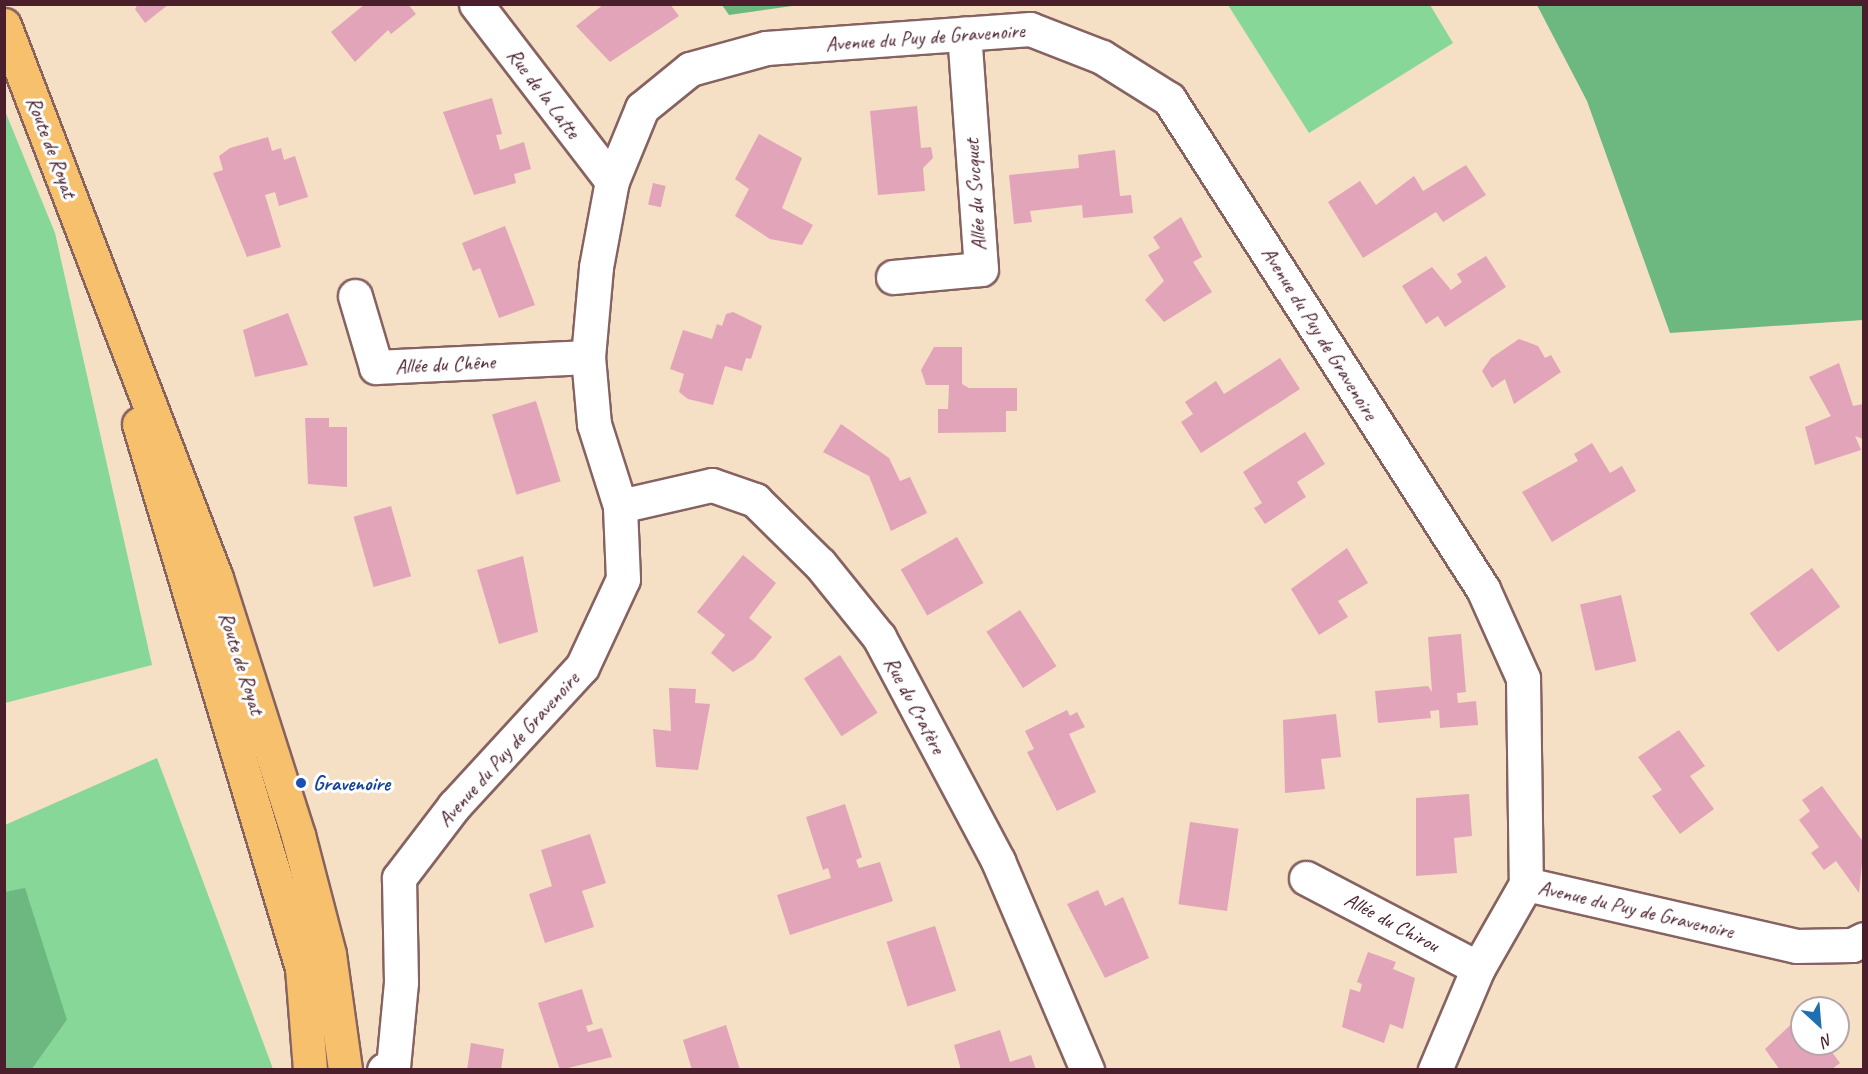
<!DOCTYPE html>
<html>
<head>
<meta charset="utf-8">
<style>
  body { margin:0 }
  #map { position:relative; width:1868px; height:1074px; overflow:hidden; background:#f5dfc5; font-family:Caveat,sans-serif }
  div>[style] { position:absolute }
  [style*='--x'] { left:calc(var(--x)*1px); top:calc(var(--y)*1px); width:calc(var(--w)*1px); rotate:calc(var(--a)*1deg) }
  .green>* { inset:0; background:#86d798 }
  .forest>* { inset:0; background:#6cb880 }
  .building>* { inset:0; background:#e2a4b9; transform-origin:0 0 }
  .roads { filter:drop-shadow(2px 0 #866261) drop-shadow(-2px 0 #866261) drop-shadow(0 2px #866261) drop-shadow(0 -2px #866261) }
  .minor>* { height:33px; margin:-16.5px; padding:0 16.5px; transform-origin:16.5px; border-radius:16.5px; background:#fff }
  .major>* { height:33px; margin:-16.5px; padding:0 16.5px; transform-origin:16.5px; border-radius:16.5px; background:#f7c06c }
  .dots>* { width:16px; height:16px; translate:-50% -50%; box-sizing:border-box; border:3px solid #fff; border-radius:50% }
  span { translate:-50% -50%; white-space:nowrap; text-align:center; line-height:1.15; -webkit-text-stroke:6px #fff; paint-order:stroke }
  .street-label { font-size:21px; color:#4a1f2b }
  .transit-label { font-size:21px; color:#164399; font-weight:700 }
  .left { translate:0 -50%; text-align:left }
  .frame { position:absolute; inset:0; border:6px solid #4a1f2b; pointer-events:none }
  .north { position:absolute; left:1790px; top:996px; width:60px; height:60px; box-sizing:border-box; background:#fff; border:2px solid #b7a5aa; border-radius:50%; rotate:154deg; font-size:16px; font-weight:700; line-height:24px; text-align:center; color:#4a1f2b }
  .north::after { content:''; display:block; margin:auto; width:21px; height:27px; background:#1f6fb2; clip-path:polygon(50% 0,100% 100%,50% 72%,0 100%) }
</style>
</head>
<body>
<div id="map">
  <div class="green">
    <div style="clip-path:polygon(1228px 5px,1430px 5px,1453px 43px,1309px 133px)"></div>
    <div style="clip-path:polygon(5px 111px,55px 233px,152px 665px,5px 703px)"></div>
    <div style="clip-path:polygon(157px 758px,273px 1069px,32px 1069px,67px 1020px,5px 955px,5px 825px)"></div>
  </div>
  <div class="forest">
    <div style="clip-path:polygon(722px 5px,799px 5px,729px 15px)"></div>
    <div style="clip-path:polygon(1537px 5px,1863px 5px,1863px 320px,1670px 333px,1587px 101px)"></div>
    <div style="clip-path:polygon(25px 888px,67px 1020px,32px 1069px,5px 1069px,5px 892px)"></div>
  </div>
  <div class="building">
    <div style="clip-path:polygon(138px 4px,169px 4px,145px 23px,135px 9px)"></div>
    <div style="clip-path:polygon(365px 4px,408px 4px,416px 14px,391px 34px,388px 30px,355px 62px,331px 32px)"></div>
    <div style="clip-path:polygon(604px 4px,670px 4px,679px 16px,610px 62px,576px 26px)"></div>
    <div style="clip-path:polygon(492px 98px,502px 134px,496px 135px,500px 150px,524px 142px,531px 169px,514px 174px,516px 183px,474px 195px,443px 112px)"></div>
    <div style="clip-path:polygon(917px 106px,921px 148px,931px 147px,933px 158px,923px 168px,925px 191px,878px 195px,870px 111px)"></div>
    <div style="clip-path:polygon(759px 134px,802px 158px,782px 208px,813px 225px,802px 245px,770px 239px,735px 216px,749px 189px,735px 179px)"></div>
    <div style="clip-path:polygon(268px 137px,272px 151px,281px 148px,284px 160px,295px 156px,308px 197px,279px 206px,275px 192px,265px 195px,281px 247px,247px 257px,213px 173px,223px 170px,219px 156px,230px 148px)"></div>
    <div style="clip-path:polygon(1115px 150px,1120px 196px,1131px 195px,1133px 213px,1083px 218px,1082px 205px,1030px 211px,1032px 222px,1014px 224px,1009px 175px,1079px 168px,1078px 155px)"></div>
    <div style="clip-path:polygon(1466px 165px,1486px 195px,1443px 222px,1436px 212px,1363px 258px,1328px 202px,1360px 181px,1376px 205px,1414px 176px,1423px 191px)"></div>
    <div style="left:653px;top:183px;width:13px;height:22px;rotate:13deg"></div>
    <div style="clip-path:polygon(1181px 217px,1202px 257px,1193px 262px,1212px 292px,1164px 322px,1145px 300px,1164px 281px,1148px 255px,1160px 248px,1153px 237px)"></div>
    <div style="clip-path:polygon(505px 226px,535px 305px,499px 318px,480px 268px,473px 271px,462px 243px)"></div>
    <div style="clip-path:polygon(1486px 256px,1506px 287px,1445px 327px,1438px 316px,1426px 324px,1402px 286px,1432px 267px,1451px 290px,1462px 282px,1457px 274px)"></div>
    <div style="clip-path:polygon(733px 312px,762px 326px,751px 359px,746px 358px,742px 371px,725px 366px,713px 405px,688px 399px,679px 392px,684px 374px,670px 369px,683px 330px,712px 339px,717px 324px,722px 326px,726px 314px)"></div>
    <div style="clip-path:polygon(288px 313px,308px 365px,255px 377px,243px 330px)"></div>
    <div style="clip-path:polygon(1519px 339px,1538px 346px,1545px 358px,1551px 355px,1561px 372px,1514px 404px,1505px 379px,1492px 388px,1482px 371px,1491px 358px)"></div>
    <div style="clip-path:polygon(934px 347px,962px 347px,962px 384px,969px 388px,1017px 388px,1017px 411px,1006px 411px,1006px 432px,938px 433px,938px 409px,948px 409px,949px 385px,926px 385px,921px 370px)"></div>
    <div style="clip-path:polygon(1280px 358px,1300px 389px,1201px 453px,1181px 422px,1193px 414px,1185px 402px,1216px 381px,1224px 394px)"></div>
    <div style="clip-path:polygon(1839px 363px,1853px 406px,1863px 404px,1863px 439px,1855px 436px,1861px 450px,1815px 465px,1805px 427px,1831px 416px,1809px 377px)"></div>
    <div style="left:536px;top:401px;width:84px;height:46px;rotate:73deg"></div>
    <div style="clip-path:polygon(305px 418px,329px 418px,329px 427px,347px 427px,347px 487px,308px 484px)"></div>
    <div style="clip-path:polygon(841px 424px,889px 458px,900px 481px,910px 477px,927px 513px,891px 531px,869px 476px,823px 452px)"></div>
    <div style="clip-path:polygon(1305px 432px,1325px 464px,1297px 482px,1306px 497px,1265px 524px,1254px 508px,1262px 503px,1243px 472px)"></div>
    <div style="clip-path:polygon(1592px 443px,1610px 473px,1622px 466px,1636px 491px,1552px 542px,1522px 492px,1578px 461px,1574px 454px)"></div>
    <div style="left:391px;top:506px;width:73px;height:39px;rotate:74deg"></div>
    <div style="left:957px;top:537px;width:53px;height:65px;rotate:60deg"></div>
    <div style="clip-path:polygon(1347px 548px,1368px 583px,1338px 601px,1348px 617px,1319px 635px,1291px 589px)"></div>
    <div style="clip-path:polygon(743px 555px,776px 583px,749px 618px,772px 637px,754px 659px,733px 672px,711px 653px,725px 635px,697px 612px)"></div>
    <div style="clip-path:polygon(523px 556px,538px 632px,499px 644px,477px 570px)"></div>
    <div style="left:1812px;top:568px;width:48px;height:77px;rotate:54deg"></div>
    <div style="left:1621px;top:595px;width:68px;height:42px;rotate:77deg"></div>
    <div style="left:1020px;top:610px;width:67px;height:40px;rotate:57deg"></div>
    <div style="clip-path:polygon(1461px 634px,1466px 692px,1457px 693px,1458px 703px,1476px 701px,1478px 725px,1440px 728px,1439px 710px,1430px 711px,1431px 718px,1378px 723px,1375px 691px,1428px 686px,1432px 692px,1428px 637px)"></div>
    <div style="left:840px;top:655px;width:69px;height:43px;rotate:57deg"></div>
    <div style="clip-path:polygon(669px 688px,696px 689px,695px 703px,710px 704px,698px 770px,656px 767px,653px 729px,671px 731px)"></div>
    <div style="clip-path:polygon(1067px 710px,1070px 716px,1077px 712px,1085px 727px,1069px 734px,1096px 792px,1057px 811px,1027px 752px,1034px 749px,1025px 731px)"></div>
    <div style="clip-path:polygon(1336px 714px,1341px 757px,1321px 759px,1325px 789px,1285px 793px,1283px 720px)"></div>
    <div style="clip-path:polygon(1679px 730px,1705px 766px,1690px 776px,1714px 809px,1680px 834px,1652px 796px,1662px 790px,1638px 757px)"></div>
    <div style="clip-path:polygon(1822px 786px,1864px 843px,1859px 893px,1836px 861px,1824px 870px,1811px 853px,1819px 847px,1799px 820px,1810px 811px,1802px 800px)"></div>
    <div style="clip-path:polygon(1469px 794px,1472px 836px,1454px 838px,1457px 873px,1416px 876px,1416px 798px)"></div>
    <div style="clip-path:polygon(845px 804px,862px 857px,856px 860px,859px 868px,880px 862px,893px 901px,790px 935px,777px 895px,831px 878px,828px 868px,823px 870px,806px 817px)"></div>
    <div style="left:1190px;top:822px;width:49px;height:83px;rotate:8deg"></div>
    <div style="clip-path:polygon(590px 834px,606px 883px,582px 891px,594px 927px,545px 943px,529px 894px,552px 886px,541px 850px)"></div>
    <div style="clip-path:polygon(1098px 890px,1105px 906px,1123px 897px,1149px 958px,1105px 978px,1067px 904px)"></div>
    <div style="left:935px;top:926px;width:68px;height:51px;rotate:72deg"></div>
    <div style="clip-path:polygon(1368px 952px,1396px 962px,1393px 969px,1415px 978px,1403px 1029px,1390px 1024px,1384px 1043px,1342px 1027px,1350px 989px,1360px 992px,1362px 984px,1357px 982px)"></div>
    <div style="clip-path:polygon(582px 989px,593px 1024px,586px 1026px,588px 1032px,602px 1028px,612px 1057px,560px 1070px,538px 1003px)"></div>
    <div style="clip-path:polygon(1802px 1014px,1802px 1044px,1826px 1044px,1840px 1063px,1831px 1070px,1780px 1070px,1765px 1049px)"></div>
    <div style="clip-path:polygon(726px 1025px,740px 1070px,692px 1070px,683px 1040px)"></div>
    <div style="clip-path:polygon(1000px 1030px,1010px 1062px,1031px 1055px,1036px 1070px,961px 1070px,954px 1045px)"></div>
    <div style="clip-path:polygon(471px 1043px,504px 1049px,501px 1070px,467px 1070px)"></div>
  </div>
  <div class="roads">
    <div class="minor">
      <div style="--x:476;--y:4;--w:223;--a:52.5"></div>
      <div style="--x:893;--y:277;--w:88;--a:-5.2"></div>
      <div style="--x:981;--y:269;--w:236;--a:-94.1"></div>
      <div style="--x:355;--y:296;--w:74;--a:73.5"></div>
      <div style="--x:376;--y:367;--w:212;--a:-2.7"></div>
      <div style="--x:620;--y:506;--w:94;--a:-12.9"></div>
      <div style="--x:712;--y:485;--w:46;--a:19.2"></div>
      <div style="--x:755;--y:500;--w:91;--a:44.6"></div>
      <div style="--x:820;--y:564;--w:94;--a:51.1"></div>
      <div style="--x:879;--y:637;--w:254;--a:62"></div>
      <div style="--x:998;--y:861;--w:227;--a:66.9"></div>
      <div style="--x:1306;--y:878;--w:194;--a:27.6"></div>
      <div style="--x:1526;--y:884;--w:277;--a:12.9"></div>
      <div style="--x:1796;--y:946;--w:56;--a:-1"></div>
      <div style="--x:1852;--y:945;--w:13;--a:-27"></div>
      <div style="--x:384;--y:1070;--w:9;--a:-18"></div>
      <div style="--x:393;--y:1067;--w:85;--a:-84.6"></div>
      <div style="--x:401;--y:982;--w:104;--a:-91.1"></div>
      <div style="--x:399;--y:878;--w:91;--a:-52.6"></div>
      <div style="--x:454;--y:806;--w:189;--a:-47.4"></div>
      <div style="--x:582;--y:667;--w:97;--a:-65"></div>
      <div style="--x:623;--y:579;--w:73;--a:-92.4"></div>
      <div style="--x:620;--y:506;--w:86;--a:-107.6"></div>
      <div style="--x:594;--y:424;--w:67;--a:-95.1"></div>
      <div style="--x:588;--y:357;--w:90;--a:-84.9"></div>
      <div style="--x:596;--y:267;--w:87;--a:-79.5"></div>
      <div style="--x:612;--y:181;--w:79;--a:-67.7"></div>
      <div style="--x:642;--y:108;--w:62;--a:-39.1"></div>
      <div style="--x:690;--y:69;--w:79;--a:-15.4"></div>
      <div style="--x:766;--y:48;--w:265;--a:-4.1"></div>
      <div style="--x:1030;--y:29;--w:77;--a:21.3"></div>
      <div style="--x:1102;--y:57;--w:79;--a:32.1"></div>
      <div style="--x:1169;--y:99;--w:582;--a:57.35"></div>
      <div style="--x:1483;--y:589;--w:98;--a:65.8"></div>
      <div style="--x:1523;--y:678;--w:206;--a:89.2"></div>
      <div style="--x:1526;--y:884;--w:97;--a:119.7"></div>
      <div style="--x:1478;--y:968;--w:111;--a:112.9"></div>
    </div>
    <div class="major">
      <div style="--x:4;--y:25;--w:592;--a:69.03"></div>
      <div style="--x:216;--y:578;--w:270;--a:72.3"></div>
      <div style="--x:298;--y:835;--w:123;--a:75.4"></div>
      <div style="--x:329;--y:954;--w:117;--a:82.1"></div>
      <div style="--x:139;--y:424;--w:568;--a:73.32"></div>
      <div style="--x:302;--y:968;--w:102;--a:85.5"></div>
    </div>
  </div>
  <div class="dots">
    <div style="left:301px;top:783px;background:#1a4fb4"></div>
  </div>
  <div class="street-label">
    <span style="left:925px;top:37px;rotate:-4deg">Avenue du Puy de Gravenoire</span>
    <span style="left:544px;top:93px;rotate:53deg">Rue de la Latte</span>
    <span style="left:52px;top:147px;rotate:69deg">Route de Royat</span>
    <span style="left:975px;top:195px;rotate:-94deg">Allée du Sucquet</span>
    <span style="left:1320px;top:333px;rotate:58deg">Avenue du Puy de Gravenoire</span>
    <span style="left:445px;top:364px;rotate:-3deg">Allée du Chêne</span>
    <span style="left:242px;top:663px;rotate:72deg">Route de Royat</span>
    <span style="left:915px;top:705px;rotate:62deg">Rue du Cratère</span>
    <span style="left:508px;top:749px;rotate:-48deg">Avenue du Puy de Gravenoire</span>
    <span style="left:1636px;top:909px;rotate:13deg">Avenue du Puy de Gravenoire</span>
    <span style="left:1392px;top:922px;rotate:28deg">Allée du Chirou</span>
  </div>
  <div class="transit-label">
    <span class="left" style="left:313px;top:783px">Gravenoire</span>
  </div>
  <div class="frame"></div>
  <div class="north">N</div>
</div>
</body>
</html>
